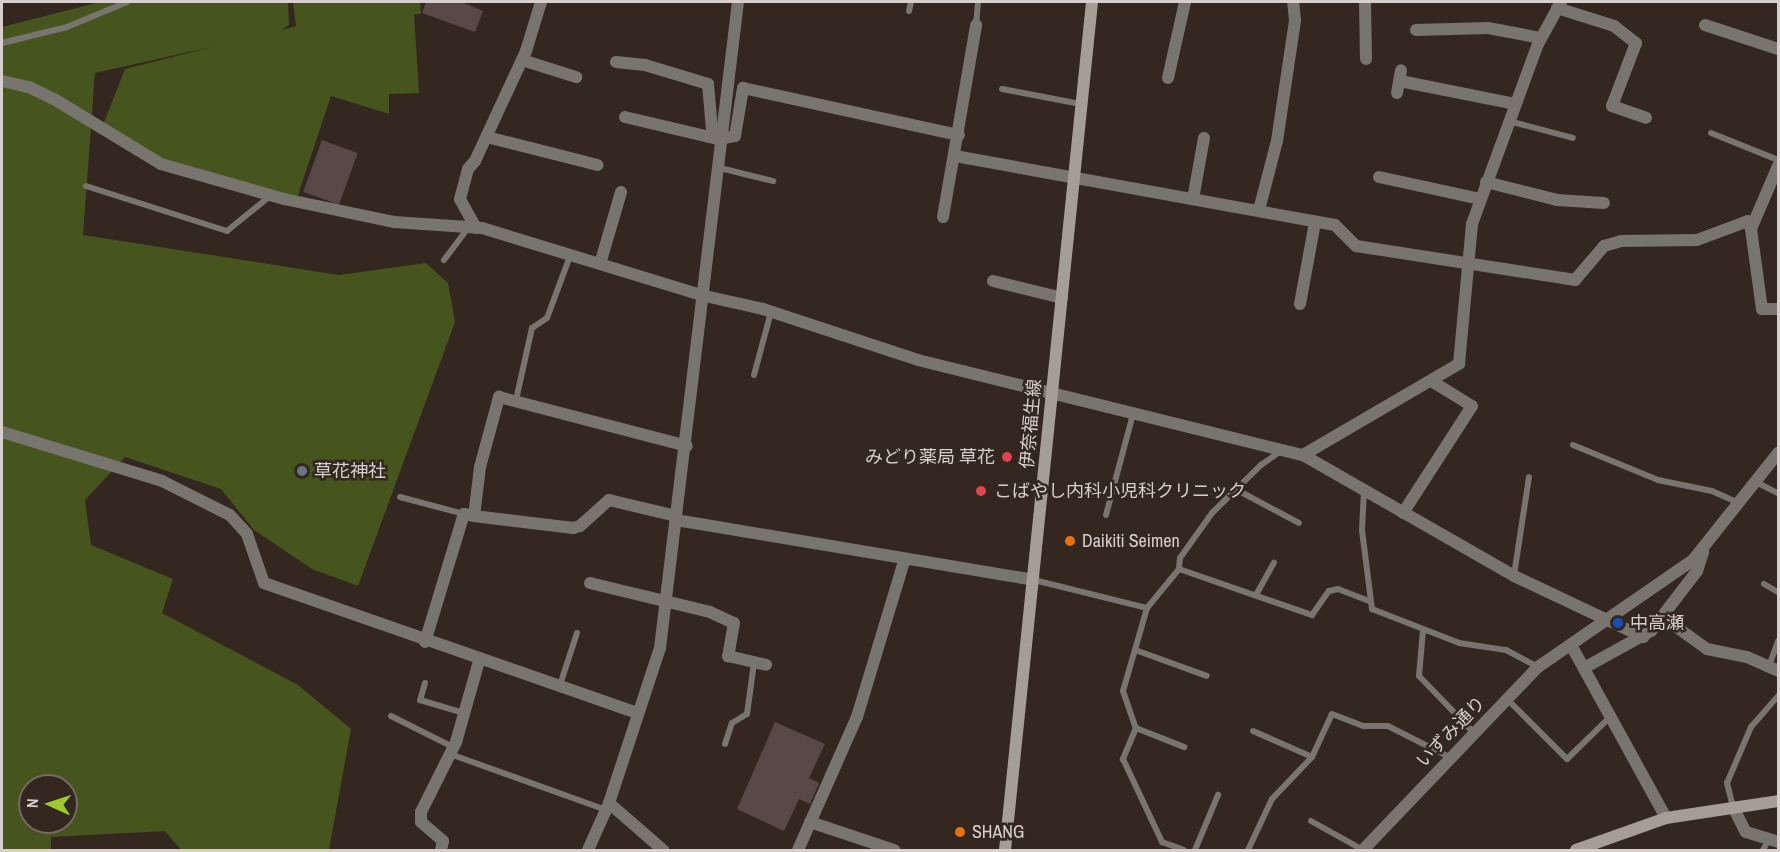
<!DOCTYPE html>
<html>
<head>
<meta charset="utf-8">
<style>
  body { margin:0 }
  #map { position:relative; width:1780px; height:852px; overflow:hidden; background:#332720; font-family:"Archivo Narrow","Noto Sans JP",sans-serif }
  div>[style] { position:absolute }
  [style*='--x'] { left:calc(var(--x)*1px); top:calc(var(--y)*1px); width:calc(var(--w)*1px); rotate:calc(var(--a)*1deg) }
  .green>* { inset:0; background:#46551d }
  .building>* { inset:0; background:#584846; transform-origin:0 0 }
  .lane>* { height:6px; margin:-3px; padding:0 3px; transform-origin:3px; border-radius:3px; background:#78746e }
  .street>* { height:12px; margin:-6px; padding:0 6px; transform-origin:6px; border-radius:6px; background:#78746e }
  .secondary>* { height:12px; margin:-6px; padding:0 6px; transform-origin:6px; border-radius:6px; background:#a59e95 }
  .dots>* { width:16px; height:16px; translate:-50% -50%; box-sizing:border-box; border:3px solid #332720; border-radius:50% }
  span { translate:-50% -50%; white-space:nowrap; text-align:center; line-height:1.15; -webkit-text-stroke:5px #332720; paint-order:stroke }
  .street-label { font-size:18px; color:#d7cfcb }
  .poi-label { font-size:18px; color:#d7cfcb }
  .right { translate:-100% -50%; text-align:right }
  .left { translate:0 -50%; text-align:left }
  .frame { position:absolute; inset:0; border:3px solid #d7cfcb; pointer-events:none }
  .north { position:absolute; left:18px; top:774px; width:60px; height:60px; box-sizing:border-box; background:#332720; border:2px solid #756a64; border-radius:50%; rotate:273deg; font-size:16px; font-weight:700; line-height:24px; text-align:center; color:#d7cfcb }
  .north::after { content:''; display:block; margin:auto; width:21px; height:27px; background:#9fca2e; clip-path:polygon(50% 0,100% 100%,50% 72%,0 100%) }
</style>
</head>
<body>
<div id="map">
  <div class="green">
    <div style="clip-path:polygon(evenodd,100px 2px,288px 2px,289px 25px,281px 30px,296px 26px,293px 2px,420px 2px,421px 14px,414px 14px,419px 93px,389px 94px,389px 114px,331px 96px,297px 198px,163px 159px,103px 125px,125px 69px,216px 46px,95px 73px,83px 235px,339px 275px,426px 263px,448px 283px,455px 322px,358px 586px,312px 569px,254px 530px,221px 489px,125px 457px,85px 500px,91px 545px,173px 579px,162px 613px,298px 685px,351px 729px,329px 850px,181px 850px,165px 831px,51px 837px,51px 850px,2px 850px,2px 27px,100px 2px,30px 786px,66px 786px,66px 822px,30px 822px,30px 786px)"></div>
  </div>
  <div class="building">
    <div style="clip-path:polygon(426px 2px,462px 2px,483px 11px,475px 32px,422px 13px)"></div>
    <div style="left:322px;top:140px;width:38px;height:55px;rotate:20deg"></div>
    <div style="clip-path:polygon(775px 722px,825px 744px,809px 778px,819px 783px,810px 804px,799px 799px,784px 831px,737px 809px)"></div>
  </div>
  <div class="lane">
    <div style="--x:909;--y:11;--w:9;--a:-77"></div>
    <div style="--x:976;--y:25;--w:23;--a:-85"></div>
    <div style="--x:2;--y:43;--w:67;--a:-13.8"></div>
    <div style="--x:67;--y:27;--w:65;--a:-22.6"></div>
    <div style="--x:1002;--y:89;--w:80;--a:10.8"></div>
    <div style="--x:1509;--y:121;--w:66;--a:14.9"></div>
    <div style="--x:1711;--y:133;--w:72;--a:21.9"></div>
    <div style="--x:720;--y:168;--w:55;--a:13.8"></div>
    <div style="--x:86;--y:186;--w:148;--a:17.7"></div>
    <div style="--x:227;--y:231;--w:55;--a:-39.1"></div>
    <div style="--x:444;--y:260;--w:40;--a:-53"></div>
    <div style="--x:754;--y:375;--w:65;--a:-74.9"></div>
    <div style="--x:516;--y:400;--w:74;--a:-77.5"></div>
    <div style="--x:532;--y:328;--w:18;--a:-34"></div>
    <div style="--x:547;--y:318;--w:66;--a:-69.6"></div>
    <div style="--x:1573;--y:445;--w:92;--a:22.4"></div>
    <div style="--x:1658;--y:480;--w:55;--a:11.5"></div>
    <div style="--x:1712;--y:491;--w:30;--a:24"></div>
    <div style="--x:1756;--y:482;--w:25;--a:27"></div>
    <div style="--x:1237;--y:490;--w:70;--a:28"></div>
    <div style="--x:1364;--y:491;--w:39;--a:93"></div>
    <div style="--x:1362;--y:530;--w:80;--a:82.8"></div>
    <div style="--x:1372;--y:609;--w:93;--a:21.3"></div>
    <div style="--x:1459;--y:643;--w:48;--a:8.5"></div>
    <div style="--x:1506;--y:650;--w:36;--a:28"></div>
    <div style="--x:400;--y:497;--w:66;--a:14.9"></div>
    <div style="--x:1106;--y:515;--w:105;--a:-75"></div>
    <div style="--x:1179;--y:569;--w:141;--a:19.1"></div>
    <div style="--x:1312;--y:615;--w:29;--a:-55"></div>
    <div style="--x:1329;--y:591;--w:9;--a:-13"></div>
    <div style="--x:1338;--y:589;--w:34;--a:21"></div>
    <div style="--x:1514;--y:575;--w:99;--a:-81.3"></div>
    <div style="--x:1034;--y:580;--w:116;--a:13.9"></div>
    <div style="--x:1147;--y:608;--w:50;--a:-50.6"></div>
    <div style="--x:1179;--y:569;--w:11;--a:-85"></div>
    <div style="--x:1180;--y:558;--w:55;--a:-54.6"></div>
    <div style="--x:1212;--y:513;--w:69;--a:-44.4"></div>
    <div style="--x:1261;--y:465;--w:24;--a:-35"></div>
    <div style="--x:1764;--y:584;--w:16;--a:30"></div>
    <div style="--x:1256;--y:595;--w:37;--a:-61"></div>
    <div style="--x:1147;--y:608;--w:86;--a:106.1"></div>
    <div style="--x:1123;--y:691;--w:39;--a:71"></div>
    <div style="--x:1136;--y:728;--w:34;--a:113"></div>
    <div style="--x:1123;--y:759;--w:92;--a:64.8"></div>
    <div style="--x:1162;--y:842;--w:23;--a:20"></div>
    <div style="--x:1423;--y:630;--w:46;--a:95"></div>
    <div style="--x:1419;--y:676;--w:79;--a:46"></div>
    <div style="--x:1138;--y:651;--w:73;--a:19.9"></div>
    <div style="--x:1769;--y:666;--w:27;--a:-70"></div>
    <div style="--x:425;--y:683;--w:18;--a:106"></div>
    <div style="--x:420;--y:700;--w:46;--a:16.5"></div>
    <div style="--x:559;--y:688;--w:58;--a:-71.9"></div>
    <div style="--x:1507;--y:699;--w:85;--a:45"></div>
    <div style="--x:1567;--y:759;--w:60;--a:-44.3"></div>
    <div style="--x:391;--y:716;--w:69;--a:26.6"></div>
    <div style="--x:1136;--y:728;--w:52;--a:21.6"></div>
    <div style="--x:1253;--y:731;--w:64;--a:23.8"></div>
    <div style="--x:725;--y:744;--w:22;--a:-72"></div>
    <div style="--x:732;--y:723;--w:17;--a:-31"></div>
    <div style="--x:747;--y:714;--w:51;--a:-82.2"></div>
    <div style="--x:450;--y:754;--w:166;--a:19.7"></div>
    <div style="--x:1733;--y:807;--w:25;--a:-104"></div>
    <div style="--x:1727;--y:783;--w:61;--a:-66.8"></div>
    <div style="--x:1751;--y:727;--w:41;--a:-48.9"></div>
    <div style="--x:1311;--y:821;--w:60;--a:29.1"></div>
    <div style="--x:1195;--y:850;--w:60;--a:-67.3"></div>
    <div style="--x:1248;--y:850;--w:56;--a:-64.8"></div>
    <div style="--x:1272;--y:799;--w:58;--a:-46.4"></div>
    <div style="--x:1312;--y:757;--w:47;--a:-65.1"></div>
    <div style="--x:1332;--y:714;--w:34;--a:21"></div>
    <div style="--x:1364;--y:726;--w:24;--a:0"></div>
    <div style="--x:1388;--y:726;--w:71;--a:26.9"></div>
    <div style="--x:1763;--y:850;--w:13;--a:-61"></div>
  </div>
  <div class="street">
    <div style="--x:1365;--y:2;--w:57;--a:89"></div>
    <div style="--x:1557;--y:8;--w:60;--a:17.5"></div>
    <div style="--x:1614;--y:26;--w:28;--a:38"></div>
    <div style="--x:1636;--y:43;--w:67;--a:110.9"></div>
    <div style="--x:1612;--y:106;--w:36;--a:19"></div>
    <div style="--x:1705;--y:25;--w:77;--a:18.2"></div>
    <div style="--x:1416;--y:30;--w:72;--a:-1.6"></div>
    <div style="--x:1488;--y:28;--w:54;--a:10.7"></div>
    <div style="--x:522;--y:60;--w:57;--a:17.5"></div>
    <div style="--x:616;--y:62;--w:29;--a:6"></div>
    <div style="--x:645;--y:65;--w:66;--a:16.8"></div>
    <div style="--x:708;--y:84;--w:46;--a:85"></div>
    <div style="--x:712;--y:130;--w:13;--a:32"></div>
    <div style="--x:1168;--y:78;--w:78;--a:-77.4"></div>
    <div style="--x:2;--y:81;--w:28;--a:13"></div>
    <div style="--x:29;--y:87;--w:28;--a:26"></div>
    <div style="--x:54;--y:99;--w:125;--a:31.3"></div>
    <div style="--x:161;--y:164;--w:128;--a:15.9"></div>
    <div style="--x:284;--y:199;--w:112;--a:11.8"></div>
    <div style="--x:394;--y:222;--w:88;--a:3.9"></div>
    <div style="--x:482;--y:228;--w:233;--a:17"></div>
    <div style="--x:705;--y:296;--w:59;--a:12.6"></div>
    <div style="--x:763;--y:309;--w:163;--a:18.2"></div>
    <div style="--x:918;--y:360;--w:397;--a:13.9"></div>
    <div style="--x:1303;--y:455;--w:243;--a:29.8"></div>
    <div style="--x:1514;--y:576;--w:143;--a:25.3"></div>
    <div style="--x:1400;--y:81;--w:117;--a:11.3"></div>
    <div style="--x:1397;--y:93;--w:23;--a:-80"></div>
    <div style="--x:625;--y:117;--w:96;--a:13.3"></div>
    <div style="--x:718;--y:139;--w:17;--a:-10"></div>
    <div style="--x:735;--y:136;--w:49;--a:-80.5"></div>
    <div style="--x:743;--y:88;--w:221;--a:12.3"></div>
    <div style="--x:487;--y:137;--w:114;--a:14.2"></div>
    <div style="--x:955;--y:156;--w:386;--a:10.3"></div>
    <div style="--x:1335;--y:225;--w:30;--a:45"></div>
    <div style="--x:1356;--y:246;--w:222;--a:8.8"></div>
    <div style="--x:1575;--y:280;--w:45;--a:-49.5"></div>
    <div style="--x:1604;--y:246;--w:18;--a:-16"></div>
    <div style="--x:1621;--y:241;--w:76;--a:-0.8"></div>
    <div style="--x:1697;--y:240;--w:54;--a:-20.4"></div>
    <div style="--x:1748;--y:221;--w:9;--a:69"></div>
    <div style="--x:1751;--y:229;--w:69;--a:-66.8"></div>
    <div style="--x:1379;--y:177;--w:103;--a:12.3"></div>
    <div style="--x:1486;--y:182;--w:73;--a:14.2"></div>
    <div style="--x:1557;--y:200;--w:47;--a:3.7"></div>
    <div style="--x:1193;--y:199;--w:62;--a:-79.8"></div>
    <div style="--x:1259;--y:210;--w:71;--a:-75.4"></div>
    <div style="--x:1277;--y:141;--w:122;--a:-81.5"></div>
    <div style="--x:1295;--y:20;--w:18;--a:-96"></div>
    <div style="--x:943;--y:217;--w:195;--a:-80.2"></div>
    <div style="--x:476;--y:228;--w:33;--a:-119"></div>
    <div style="--x:460;--y:199;--w:31;--a:-75"></div>
    <div style="--x:468;--y:169;--w:11;--a:-49"></div>
    <div style="--x:475;--y:161;--w:121;--a:-65.1"></div>
    <div style="--x:526;--y:51;--w:51;--a:-73"></div>
    <div style="--x:1751;--y:229;--w:81;--a:82.2"></div>
    <div style="--x:1762;--y:309;--w:16;--a:0"></div>
    <div style="--x:600;--y:264;--w:75;--a:-73.7"></div>
    <div style="--x:993;--y:281;--w:71;--a:13.8"></div>
    <div style="--x:1300;--y:304;--w:83;--a:-79.6"></div>
    <div style="--x:2;--y:432;--w:167;--a:17"></div>
    <div style="--x:162;--y:481;--w:76;--a:26.6"></div>
    <div style="--x:230;--y:515;--w:25;--a:48"></div>
    <div style="--x:247;--y:534;--w:52;--a:70.9"></div>
    <div style="--x:264;--y:583;--w:396;--a:19.2"></div>
    <div style="--x:1303;--y:455;--w:181;--a:-30.3"></div>
    <div style="--x:1459;--y:364;--w:141;--a:-84.7"></div>
    <div style="--x:1472;--y:224;--w:192;--a:-69.9"></div>
    <div style="--x:1538;--y:44;--w:48;--a:-61.3"></div>
    <div style="--x:1403;--y:513;--w:127;--a:-57.2"></div>
    <div style="--x:1472;--y:406;--w:48;--a:-148.6"></div>
    <div style="--x:474;--y:516;--w:100;--a:6.9"></div>
    <div style="--x:573;--y:528;--w:7;--a:-16"></div>
    <div style="--x:580;--y:526;--w:39;--a:-42"></div>
    <div style="--x:609;--y:500;--w:69;--a:13.4"></div>
    <div style="--x:676;--y:520;--w:363;--a:9.5"></div>
    <div style="--x:590;--y:583;--w:123;--a:13.6"></div>
    <div style="--x:710;--y:612;--w:26;--a:25"></div>
    <div style="--x:734;--y:623;--w:34;--a:100"></div>
    <div style="--x:728;--y:656;--w:39;--a:13"></div>
    <div style="--x:1664;--y:618;--w:53;--a:35.8"></div>
    <div style="--x:1707;--y:649;--w:41;--a:11.3"></div>
    <div style="--x:1747;--y:657;--w:34;--a:24"></div>
    <div style="--x:425;--y:642;--w:134;--a:-73.1"></div>
    <div style="--x:464;--y:514;--w:10;--a:11"></div>
    <div style="--x:474;--y:516;--w:49;--a:-83"></div>
    <div style="--x:480;--y:467;--w:73;--a:-74.8"></div>
    <div style="--x:499;--y:397;--w:194;--a:14.6"></div>
    <div style="--x:1571;--y:645;--w:197;--a:61.2"></div>
    <div style="--x:1584;--y:668;--w:77;--a:-28.9"></div>
    <div style="--x:1651;--y:631;--w:76;--a:-52.5"></div>
    <div style="--x:1697;--y:571;--w:20;--a:-72"></div>
    <div style="--x:609;--y:803;--w:72;--a:41"></div>
    <div style="--x:1733;--y:807;--w:28;--a:63"></div>
    <div style="--x:1746;--y:832;--w:34;--a:17"></div>
    <div style="--x:810;--y:822;--w:89;--a:18.4"></div>
    <div style="--x:441;--y:850;--w:9;--a:-77"></div>
    <div style="--x:443;--y:841;--w:29;--a:-139"></div>
    <div style="--x:421;--y:822;--w:10;--a:-90"></div>
    <div style="--x:421;--y:812;--w:78;--a:-63.4"></div>
    <div style="--x:456;--y:742;--w:84;--a:-74.1"></div>
    <div style="--x:588;--y:850;--w:51;--a:-65.9"></div>
    <div style="--x:609;--y:803;--w:163;--a:-71.8"></div>
    <div style="--x:660;--y:648;--w:651;--a:-83.12"></div>
    <div style="--x:798;--y:850;--w:145;--a:-66.1"></div>
    <div style="--x:857;--y:717;--w:163;--a:-73.2"></div>
    <div style="--x:1363;--y:850;--w:253;--a:-46.3"></div>
    <div style="--x:1538;--y:667;--w:188;--a:-34.6"></div>
    <div style="--x:1693;--y:560;--w:137;--a:-51.5"></div>
  </div>
  <div class="secondary">
    <div style="--x:1005;--y:850;--w:852;--a:-84.14"></div>
    <div style="--x:1576;--y:850;--w:96;--a:-19.6"></div>
    <div style="--x:1666;--y:818;--w:113;--a:-8.6"></div>
  </div>
  <div class="dots">
    <div style="left:1007px;top:457px;background:#e0444e"></div>
    <div style="left:302px;top:471px;background:#6b7280"></div>
    <div style="left:981px;top:491px;background:#e0444e"></div>
    <div style="left:1070px;top:541px;background:#e8710a"></div>
    <div style="left:1618px;top:623px;background:#1a4fb4"></div>
    <div style="left:960px;top:832px;background:#e8710a"></div>
  </div>
  <div class="street-label">
    <span style="left:1031px;top:424px;rotate:-85deg">伊奈福生線</span>
    <span style="left:1451px;top:732px;rotate:-46deg">いずみ通り</span>
  </div>
  <div class="poi-label">
    <span class="right" style="left:995px;top:457px">みどり薬局 草花</span>
    <span class="left" style="left:314px;top:471px">草花神社</span>
    <span class="left" style="left:994px;top:491px">こばやし内科小児科クリニック</span>
    <span class="left" style="left:1082px;top:541px">Daikiti Seimen</span>
    <span class="left" style="left:1630px;top:623px">中高瀬</span>
    <span class="left" style="left:972px;top:832px">SHANG</span>
  </div>
  <div class="frame"></div>
  <div class="north">N</div>
</div>
</body>
</html>
